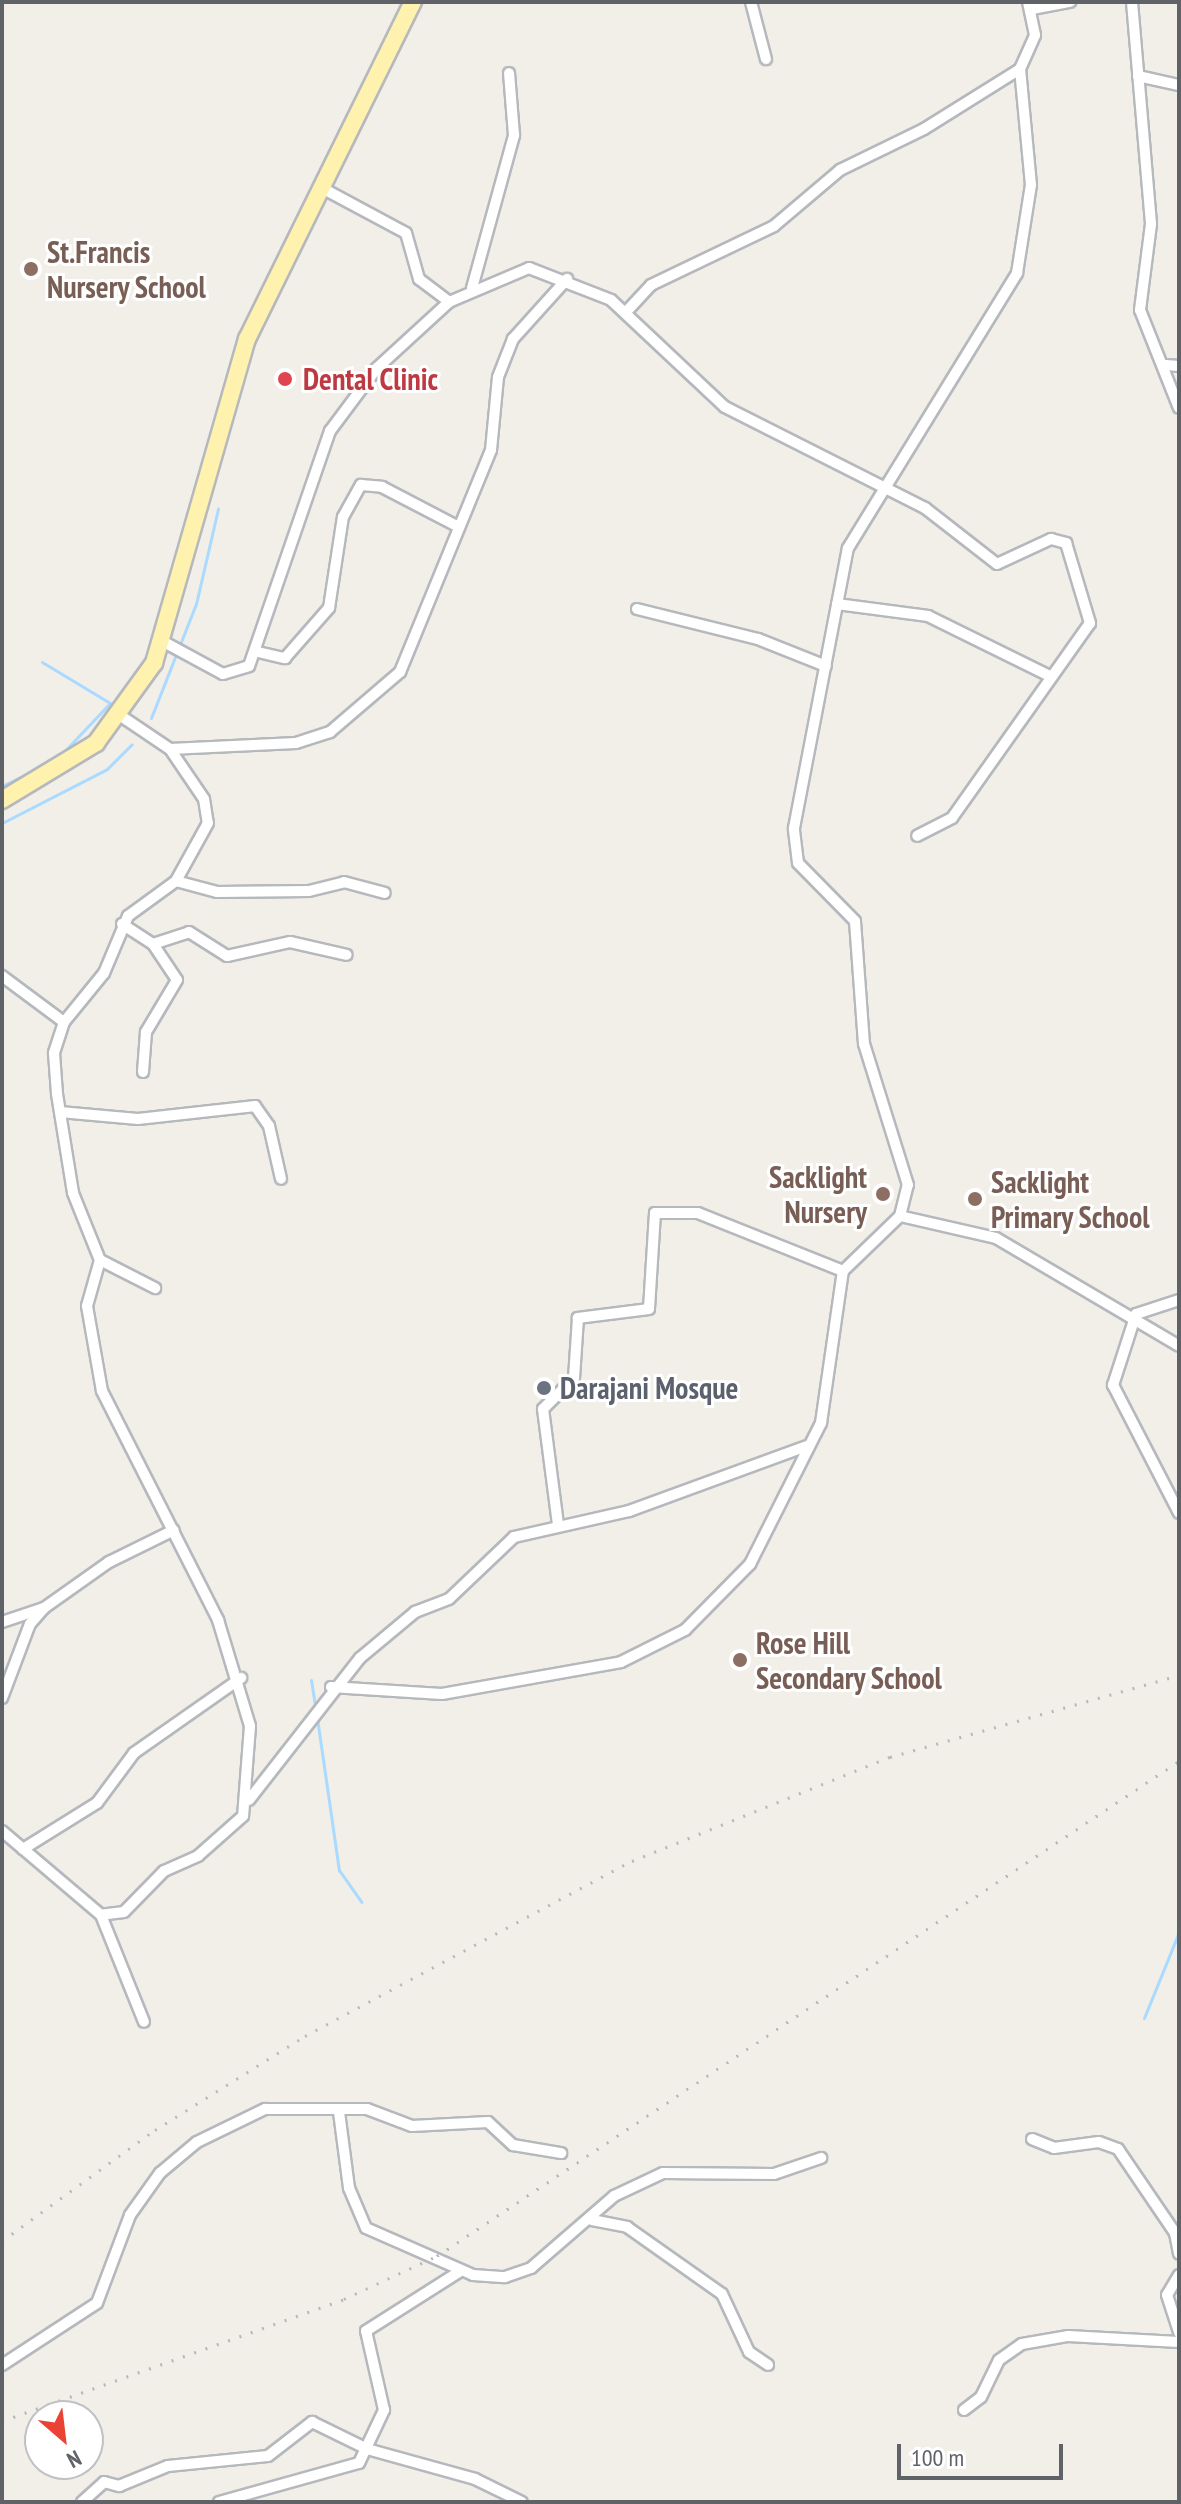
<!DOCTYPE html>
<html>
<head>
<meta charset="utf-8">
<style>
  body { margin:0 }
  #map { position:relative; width:1181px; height:2504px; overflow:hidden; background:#f1efe8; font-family:"PT Sans Narrow",sans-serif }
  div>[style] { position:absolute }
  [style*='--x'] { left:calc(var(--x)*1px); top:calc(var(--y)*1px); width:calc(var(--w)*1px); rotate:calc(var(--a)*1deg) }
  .stream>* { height:3px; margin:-1.5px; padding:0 1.5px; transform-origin:1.5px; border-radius:1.5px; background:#aadaff }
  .roads { filter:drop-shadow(2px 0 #b5b8bc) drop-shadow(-2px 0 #b5b8bc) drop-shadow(0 2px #b5b8bc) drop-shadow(0 -2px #b5b8bc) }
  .street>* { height:10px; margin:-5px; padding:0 5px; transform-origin:5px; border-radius:5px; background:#fff }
  .primary>* { height:16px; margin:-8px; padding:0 8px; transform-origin:8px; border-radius:8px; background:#fff2af }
  .rail>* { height:3px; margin-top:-1.5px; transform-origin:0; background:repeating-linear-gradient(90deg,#b6b7b8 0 2px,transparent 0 12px) }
  .dots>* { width:22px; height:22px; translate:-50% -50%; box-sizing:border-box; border:4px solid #fff; border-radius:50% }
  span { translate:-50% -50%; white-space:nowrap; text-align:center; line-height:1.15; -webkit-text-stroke:6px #fff; paint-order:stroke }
  .education-label { font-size:30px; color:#785e54; font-weight:700 }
  .left { translate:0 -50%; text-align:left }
  .right { translate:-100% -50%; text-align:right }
  .health-label { font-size:30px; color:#be3a42; font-weight:700 }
  .worship-label { font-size:30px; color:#5b616d; font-weight:700 }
  .frame { position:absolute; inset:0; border:4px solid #5f6368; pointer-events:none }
  .north { position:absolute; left:24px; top:2400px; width:80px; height:80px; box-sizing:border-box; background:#fff; border:2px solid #bfc1c3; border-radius:50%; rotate:152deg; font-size:22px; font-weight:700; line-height:32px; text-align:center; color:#5f6368 }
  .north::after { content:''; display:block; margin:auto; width:28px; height:36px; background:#ea4335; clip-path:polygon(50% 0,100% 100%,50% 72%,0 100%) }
  .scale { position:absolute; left:897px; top:2444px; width:166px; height:36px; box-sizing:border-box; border:4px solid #5f6368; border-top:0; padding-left:10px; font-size:24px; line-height:28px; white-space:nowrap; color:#5f6368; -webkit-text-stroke:6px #fff; paint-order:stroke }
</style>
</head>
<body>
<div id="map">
  <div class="stream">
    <div style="--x:42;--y:662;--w:79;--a:31.1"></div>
    <div style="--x:110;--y:703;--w:74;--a:133.4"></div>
    <div style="--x:151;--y:718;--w:123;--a:-68.5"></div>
    <div style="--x:196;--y:604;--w:98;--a:-77"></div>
    <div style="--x:2;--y:786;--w:48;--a:-26"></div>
    <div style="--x:2;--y:823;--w:118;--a:-27.2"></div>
    <div style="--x:107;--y:769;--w:35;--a:-45"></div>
    <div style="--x:311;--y:1680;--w:31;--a:81"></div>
    <div style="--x:317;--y:1718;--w:154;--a:81.8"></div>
    <div style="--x:339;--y:1870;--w:39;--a:55"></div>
    <div style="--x:1144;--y:2018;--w:93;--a:-67.9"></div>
  </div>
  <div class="roads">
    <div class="street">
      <div style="--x:751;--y:2;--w:59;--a:75.3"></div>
      <div style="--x:1132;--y:2;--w:223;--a:85.1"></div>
      <div style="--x:1151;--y:224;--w:87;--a:97.3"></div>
      <div style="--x:1140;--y:310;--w:105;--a:68.3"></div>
      <div style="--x:1033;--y:9;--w:38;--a:-11"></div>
      <div style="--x:1138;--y:76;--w:42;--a:12.4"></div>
      <div style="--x:322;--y:188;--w:95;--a:28.2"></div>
      <div style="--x:406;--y:233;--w:48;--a:74.2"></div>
      <div style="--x:419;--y:279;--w:38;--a:37"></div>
      <div style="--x:449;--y:302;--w:87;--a:-23"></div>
      <div style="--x:529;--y:268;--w:88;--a:21.3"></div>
      <div style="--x:611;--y:300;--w:156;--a:43.2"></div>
      <div style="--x:725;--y:407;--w:224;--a:26.8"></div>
      <div style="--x:925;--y:508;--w:91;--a:37.9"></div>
      <div style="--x:997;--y:564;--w:60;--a:-24.8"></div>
      <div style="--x:1051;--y:539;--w:16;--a:15"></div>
      <div style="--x:1066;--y:543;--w:84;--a:73.3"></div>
      <div style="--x:1090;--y:623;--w:239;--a:125.3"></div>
      <div style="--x:952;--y:818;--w:39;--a:153"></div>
      <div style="--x:472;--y:288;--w:159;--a:-74.6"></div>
      <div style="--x:514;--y:135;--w:62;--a:-94.6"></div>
      <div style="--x:626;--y:312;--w:37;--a:-47"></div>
      <div style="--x:651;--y:285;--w:136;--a:-25.6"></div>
      <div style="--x:774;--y:226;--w:87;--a:-40.3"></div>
      <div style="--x:840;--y:170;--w:93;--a:-26"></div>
      <div style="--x:924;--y:129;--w:113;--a:-32"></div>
      <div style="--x:1020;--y:69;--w:37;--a:-66"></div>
      <div style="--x:1035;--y:35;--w:34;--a:-102"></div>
      <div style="--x:1166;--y:365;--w:13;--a:4"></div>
      <div style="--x:837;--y:604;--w:92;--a:7.5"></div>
      <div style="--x:928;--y:616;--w:134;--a:26.2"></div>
      <div style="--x:637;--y:609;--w:125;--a:13.9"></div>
      <div style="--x:758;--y:639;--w:73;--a:21.7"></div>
      <div style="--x:162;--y:641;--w:69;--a:28.4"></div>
      <div style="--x:223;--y:674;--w:27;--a:-17"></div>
      <div style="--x:249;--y:666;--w:249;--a:-71"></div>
      <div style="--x:330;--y:431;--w:79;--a:-53.3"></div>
      <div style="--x:377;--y:368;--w:98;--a:-42.5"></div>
      <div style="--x:258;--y:652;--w:28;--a:13"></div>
      <div style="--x:285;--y:658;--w:67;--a:-48.7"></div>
      <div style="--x:329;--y:608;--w:92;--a:-81.3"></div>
      <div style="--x:343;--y:517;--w:37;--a:-61"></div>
      <div style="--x:361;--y:485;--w:21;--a:5"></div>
      <div style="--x:382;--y:487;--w:82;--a:27.5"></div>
      <div style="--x:121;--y:716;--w:59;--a:34"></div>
      <div style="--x:170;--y:749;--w:60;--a:55.8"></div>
      <div style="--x:204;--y:799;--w:24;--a:81"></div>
      <div style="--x:208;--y:823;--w:66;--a:118.9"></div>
      <div style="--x:176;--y:881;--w:59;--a:143.9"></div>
      <div style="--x:128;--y:916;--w:62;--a:112.8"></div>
      <div style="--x:104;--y:973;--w:63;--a:129.2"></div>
      <div style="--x:64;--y:1022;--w:33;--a:108"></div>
      <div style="--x:54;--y:1053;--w:41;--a:85.8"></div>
      <div style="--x:57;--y:1094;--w:100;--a:80.8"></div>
      <div style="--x:73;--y:1193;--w:72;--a:68.1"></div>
      <div style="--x:100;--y:1260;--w:48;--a:105.8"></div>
      <div style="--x:87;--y:1306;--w:86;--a:80"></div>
      <div style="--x:102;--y:1391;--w:257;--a:63.1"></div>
      <div style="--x:218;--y:1620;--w:111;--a:73.2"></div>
      <div style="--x:250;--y:1726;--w:90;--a:94.4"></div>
      <div style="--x:243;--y:1816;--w:60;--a:138.4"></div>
      <div style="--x:198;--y:1856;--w:37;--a:156"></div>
      <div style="--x:164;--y:1871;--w:57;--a:134.3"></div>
      <div style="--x:124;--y:1912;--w:23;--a:173"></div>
      <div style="--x:101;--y:1915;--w:115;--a:68.1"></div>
      <div style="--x:170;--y:749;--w:126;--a:-2.7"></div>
      <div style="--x:296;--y:743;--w:36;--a:-18"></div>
      <div style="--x:330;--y:732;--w:92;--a:-40.6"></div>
      <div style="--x:400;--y:672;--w:240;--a:-67.7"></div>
      <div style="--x:491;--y:450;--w:73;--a:-84.5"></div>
      <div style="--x:498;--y:377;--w:41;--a:-68.5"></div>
      <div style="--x:513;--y:339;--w:81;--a:-48"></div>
      <div style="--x:176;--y:881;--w:42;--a:15"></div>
      <div style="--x:217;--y:892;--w:92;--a:-0.6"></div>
      <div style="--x:309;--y:891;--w:36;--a:-14"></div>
      <div style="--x:344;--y:882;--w:42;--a:15"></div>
      <div style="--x:122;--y:924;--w:37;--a:33"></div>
      <div style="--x:153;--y:944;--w:43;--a:56.3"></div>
      <div style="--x:177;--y:980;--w:61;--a:120.8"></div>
      <div style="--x:146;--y:1032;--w:40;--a:94.3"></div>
      <div style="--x:153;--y:944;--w:38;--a:-18"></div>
      <div style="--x:189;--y:932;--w:45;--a:32.3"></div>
      <div style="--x:227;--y:956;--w:65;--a:-12.5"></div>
      <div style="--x:290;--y:942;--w:58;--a:12.8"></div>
      <div style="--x:2;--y:976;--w:77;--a:36.6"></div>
      <div style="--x:60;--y:1112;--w:78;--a:5.1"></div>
      <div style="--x:138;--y:1119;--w:118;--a:-6.3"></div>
      <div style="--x:255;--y:1106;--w:24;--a:55"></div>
      <div style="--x:269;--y:1126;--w:54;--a:77.2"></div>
      <div style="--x:900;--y:1216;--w:98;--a:12.9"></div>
      <div style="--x:996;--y:1238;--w:212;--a:30.5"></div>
      <div style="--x:100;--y:1260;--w:62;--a:27"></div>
      <div style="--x:843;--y:1271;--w:79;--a:-44"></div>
      <div style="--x:900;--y:1216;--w:32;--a:-76"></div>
      <div style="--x:908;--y:1185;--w:148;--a:-107.3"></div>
      <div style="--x:864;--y:1044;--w:123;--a:-94.2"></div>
      <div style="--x:855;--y:921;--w:81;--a:-134.5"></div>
      <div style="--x:798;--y:863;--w:35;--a:-97"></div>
      <div style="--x:794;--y:828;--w:285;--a:-79.1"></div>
      <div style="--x:848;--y:548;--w:323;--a:-58.4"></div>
      <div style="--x:1017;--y:273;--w:89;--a:-81"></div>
      <div style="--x:1031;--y:185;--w:117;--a:-95.4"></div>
      <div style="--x:1179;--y:1300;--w:45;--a:162"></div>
      <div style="--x:1136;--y:1314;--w:75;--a:107.9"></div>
      <div style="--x:1113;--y:1385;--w:144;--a:62.7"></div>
      <div style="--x:2;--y:1622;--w:44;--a:-18.4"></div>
      <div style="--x:331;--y:1687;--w:111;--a:3.6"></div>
      <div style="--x:442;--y:1694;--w:182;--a:-10.1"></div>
      <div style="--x:621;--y:1662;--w:72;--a:-26.6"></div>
      <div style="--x:685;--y:1630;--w:93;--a:-45.4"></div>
      <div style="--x:750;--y:1564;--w:158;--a:-63.3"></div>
      <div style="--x:821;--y:1423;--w:154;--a:-81.8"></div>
      <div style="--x:843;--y:1271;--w:156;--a:-158.2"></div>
      <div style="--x:698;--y:1213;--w:43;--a:180"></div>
      <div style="--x:655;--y:1213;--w:96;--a:93.6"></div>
      <div style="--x:649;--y:1309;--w:72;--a:172.8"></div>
      <div style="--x:578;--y:1318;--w:60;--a:93.8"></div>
      <div style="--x:574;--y:1378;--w:44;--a:135"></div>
      <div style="--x:543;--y:1409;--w:116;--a:82.6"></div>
      <div style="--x:2;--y:1698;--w:79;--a:-69.3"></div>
      <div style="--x:30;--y:1624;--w:21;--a:-49"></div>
      <div style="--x:44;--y:1608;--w:80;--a:-35.3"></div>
      <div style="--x:109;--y:1562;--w:72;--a:-26.2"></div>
      <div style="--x:249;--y:1800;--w:180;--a:-52"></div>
      <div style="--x:360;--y:1658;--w:72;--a:-39.9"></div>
      <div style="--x:415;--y:1612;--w:36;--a:-21"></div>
      <div style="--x:449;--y:1599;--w:90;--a:-43.6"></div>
      <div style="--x:514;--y:1537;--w:118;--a:-12.7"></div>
      <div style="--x:629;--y:1511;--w:189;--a:-20.1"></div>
      <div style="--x:2;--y:1831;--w:130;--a:40.3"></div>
      <div style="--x:23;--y:1849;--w:87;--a:-31.9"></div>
      <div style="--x:97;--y:1803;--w:62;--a:-53.5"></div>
      <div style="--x:134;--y:1753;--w:131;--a:-35"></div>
      <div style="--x:339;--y:2112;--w:77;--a:82.5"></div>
      <div style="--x:349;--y:2188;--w:43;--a:67"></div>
      <div style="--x:366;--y:2228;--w:117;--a:23.7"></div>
      <div style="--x:473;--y:2275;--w:32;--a:4"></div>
      <div style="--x:505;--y:2277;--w:28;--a:-19"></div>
      <div style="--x:531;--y:2268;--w:110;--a:-40.9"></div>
      <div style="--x:614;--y:2196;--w:54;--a:-25.1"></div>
      <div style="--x:663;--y:2173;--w:111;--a:0.5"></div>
      <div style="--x:774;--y:2174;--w:50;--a:-18.8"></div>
      <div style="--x:1032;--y:2139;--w:24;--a:22"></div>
      <div style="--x:1054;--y:2148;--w:45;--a:-7.6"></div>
      <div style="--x:1099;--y:2142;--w:20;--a:20"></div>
      <div style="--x:1118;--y:2149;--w:102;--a:55.8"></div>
      <div style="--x:1175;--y:2233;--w:21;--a:79"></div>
      <div style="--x:592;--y:2220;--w:36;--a:11"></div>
      <div style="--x:627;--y:2227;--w:116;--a:35.2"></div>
      <div style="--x:722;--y:2294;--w:64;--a:65"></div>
      <div style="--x:749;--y:2352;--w:23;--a:34"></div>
      <div style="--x:1179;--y:2275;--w:23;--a:121"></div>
      <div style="--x:1167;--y:2295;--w:40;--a:72"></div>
      <div style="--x:2;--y:2365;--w:113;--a:-33.1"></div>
      <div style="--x:97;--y:2303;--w:94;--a:-69.4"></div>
      <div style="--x:130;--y:2215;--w:52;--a:-54.5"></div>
      <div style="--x:160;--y:2173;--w:48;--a:-40"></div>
      <div style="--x:197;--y:2142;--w:76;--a:-25.9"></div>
      <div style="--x:265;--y:2109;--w:102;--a:0"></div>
      <div style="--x:367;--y:2109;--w:48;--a:20.7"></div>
      <div style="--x:412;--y:2126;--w:76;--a:-3"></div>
      <div style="--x:488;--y:2122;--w:34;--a:43"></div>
      <div style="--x:513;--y:2145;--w:49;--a:9.5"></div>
      <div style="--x:964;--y:2410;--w:21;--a:-37"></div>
      <div style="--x:981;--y:2397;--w:41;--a:-64.1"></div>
      <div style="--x:999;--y:2360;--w:28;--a:-35"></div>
      <div style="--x:1022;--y:2344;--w:47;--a:-9.9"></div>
      <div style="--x:1068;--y:2336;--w:111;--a:3.1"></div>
      <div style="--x:82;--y:2502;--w:30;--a:-42"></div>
      <div style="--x:104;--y:2482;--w:16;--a:15"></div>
      <div style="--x:119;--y:2486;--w:53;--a:-22.2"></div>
      <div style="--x:168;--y:2466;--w:100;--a:-5.7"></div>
      <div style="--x:268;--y:2456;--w:56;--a:-37.7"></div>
      <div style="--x:312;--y:2422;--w:61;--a:26.1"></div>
      <div style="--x:367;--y:2449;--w:112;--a:15.5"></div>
      <div style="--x:475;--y:2479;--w:52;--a:26.1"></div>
      <div style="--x:219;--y:2502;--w:145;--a:-15.6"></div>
      <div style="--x:359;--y:2463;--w:59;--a:-64.7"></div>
      <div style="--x:384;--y:2410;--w:81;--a:-102.8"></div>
      <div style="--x:366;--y:2331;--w:110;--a:-32.4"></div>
    </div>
    <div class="primary">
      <div style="--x:2;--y:800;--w:110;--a:-31.2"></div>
      <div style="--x:96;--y:743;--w:99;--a:-54.1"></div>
      <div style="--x:154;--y:663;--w:337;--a:-74"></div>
      <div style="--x:247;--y:339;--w:376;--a:-63.8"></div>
    </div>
  </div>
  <div class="rail">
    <div style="--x:2;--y:2241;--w:189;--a:-36"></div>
    <div style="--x:155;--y:2130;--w:177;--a:-32.1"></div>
    <div style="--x:305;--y:2036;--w:371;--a:-28.2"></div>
    <div style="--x:632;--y:1861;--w:278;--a:-22"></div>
    <div style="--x:890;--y:1757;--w:300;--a:-15.8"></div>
    <div style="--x:2;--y:2421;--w:363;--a:-19.6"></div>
    <div style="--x:344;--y:2299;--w:102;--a:-24.8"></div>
    <div style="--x:437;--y:2256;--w:892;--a:-33.71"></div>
  </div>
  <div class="dots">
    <div style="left:31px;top:269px;background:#8d6e63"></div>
    <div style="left:285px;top:379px;background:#e0444e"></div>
    <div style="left:883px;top:1194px;background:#8d6e63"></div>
    <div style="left:975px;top:1199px;background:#8d6e63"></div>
    <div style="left:544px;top:1388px;background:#6b7280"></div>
    <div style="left:740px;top:1660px;background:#8d6e63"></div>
  </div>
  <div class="education-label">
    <span class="left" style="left:47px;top:269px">St.Francis<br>Nursery School</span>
    <span class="right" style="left:867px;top:1194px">Sacklight<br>Nursery</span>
    <span class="left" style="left:991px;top:1199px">Sacklight<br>Primary School</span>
    <span class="left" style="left:756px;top:1660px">Rose Hill<br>Secondary School</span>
  </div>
  <div class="health-label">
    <span class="left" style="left:303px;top:379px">Dental Clinic</span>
  </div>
  <div class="worship-label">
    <span class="left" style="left:560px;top:1388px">Darajani Mosque</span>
  </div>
  <div class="frame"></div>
  <div class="north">N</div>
  <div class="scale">100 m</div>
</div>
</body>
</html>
